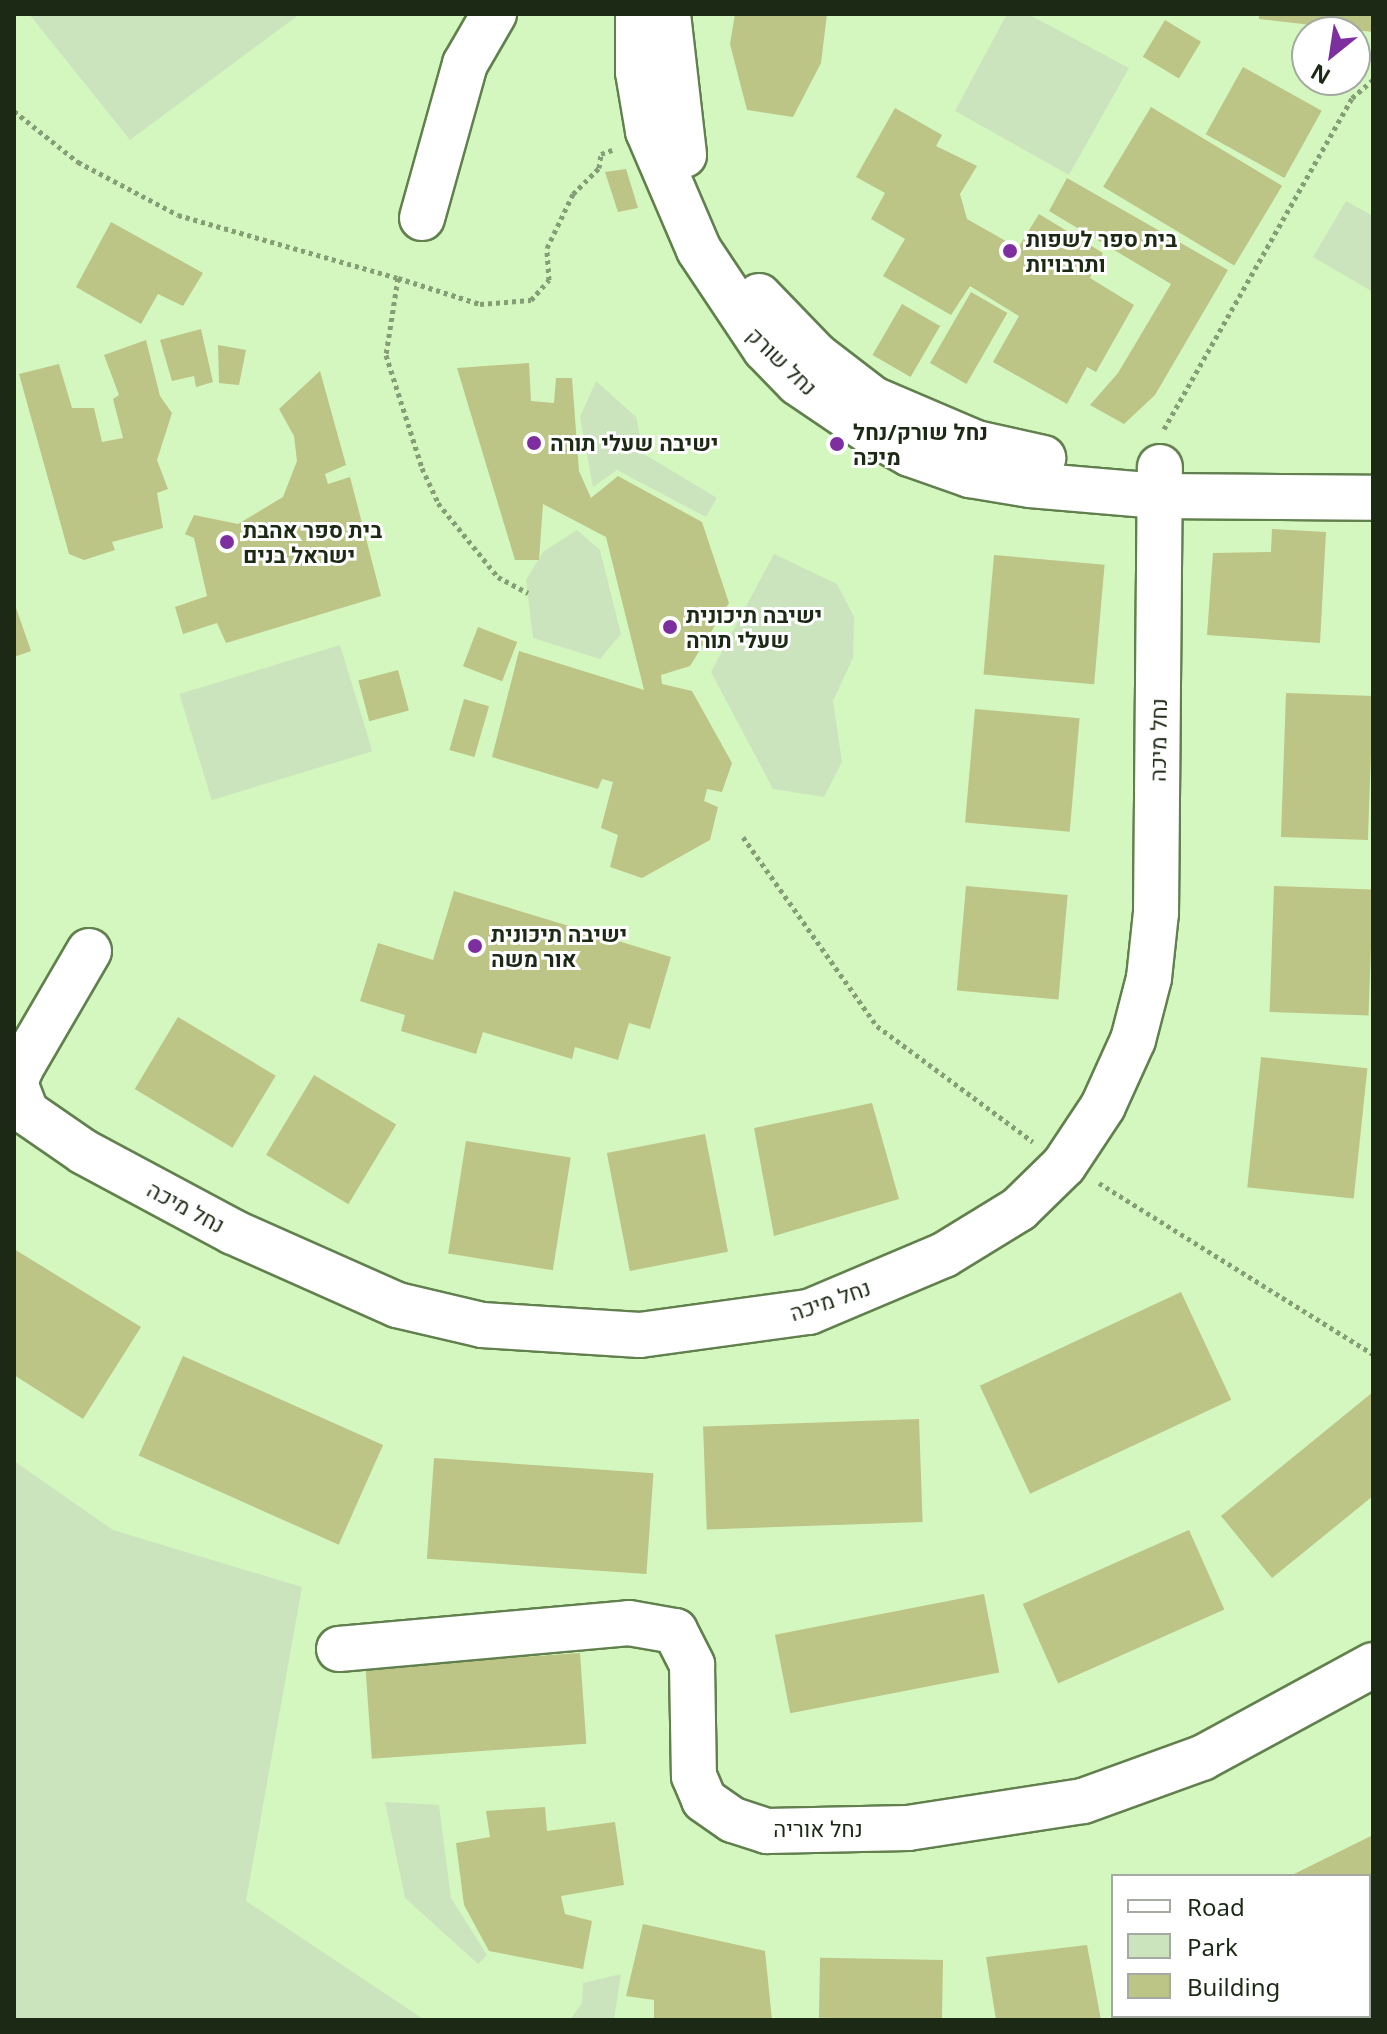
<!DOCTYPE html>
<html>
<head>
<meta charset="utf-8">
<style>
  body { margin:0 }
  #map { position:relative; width:1387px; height:2034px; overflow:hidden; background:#d4f7bf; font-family:"Noto Sans",Heebo,sans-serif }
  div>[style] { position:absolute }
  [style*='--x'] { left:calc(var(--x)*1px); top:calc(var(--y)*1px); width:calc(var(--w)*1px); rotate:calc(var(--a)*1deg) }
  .green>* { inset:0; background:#cbe4bd; transform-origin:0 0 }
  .building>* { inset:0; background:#bcc486; transform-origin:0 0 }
  .path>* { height:5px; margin-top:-2.5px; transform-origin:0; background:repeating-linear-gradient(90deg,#849e75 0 4px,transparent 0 8px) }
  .roads { filter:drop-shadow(2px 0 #61804e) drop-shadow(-2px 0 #61804e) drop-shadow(0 2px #61804e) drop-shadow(0 -2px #61804e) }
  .minor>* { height:44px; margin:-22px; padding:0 22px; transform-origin:22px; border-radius:22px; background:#fff }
  .dots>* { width:22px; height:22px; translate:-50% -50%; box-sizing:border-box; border:4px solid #fff; border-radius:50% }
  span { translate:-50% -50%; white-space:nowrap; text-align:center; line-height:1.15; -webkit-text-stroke:6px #fff; paint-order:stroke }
  .poi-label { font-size:22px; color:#1c2914; font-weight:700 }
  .left { translate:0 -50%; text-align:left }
  .street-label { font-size:22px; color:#1c2914 }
  .frame { position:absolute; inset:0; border:16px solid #1c2914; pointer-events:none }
  .legend { position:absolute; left:1111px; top:1874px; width:260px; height:144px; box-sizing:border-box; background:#fff; border:2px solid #a4a9a1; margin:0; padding:10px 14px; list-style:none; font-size:24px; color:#1c2914 }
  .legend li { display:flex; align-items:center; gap:16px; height:40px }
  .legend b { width:40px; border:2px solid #a4a9a1 }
  .north { position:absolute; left:1291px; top:16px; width:80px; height:80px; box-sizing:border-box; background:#fff; border:2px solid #a4a9a1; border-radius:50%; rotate:210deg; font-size:22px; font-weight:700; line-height:32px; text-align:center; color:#1c2914 }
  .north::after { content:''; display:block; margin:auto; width:28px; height:36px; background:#7e2f9f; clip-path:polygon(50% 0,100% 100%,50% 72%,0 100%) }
</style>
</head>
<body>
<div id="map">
  <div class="green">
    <div style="clip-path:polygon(29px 14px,300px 14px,130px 140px)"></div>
    <div style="clip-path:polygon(1007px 14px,1028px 14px,1129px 68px,1069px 175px,955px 111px)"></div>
    <div style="clip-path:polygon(1346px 201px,1373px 216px,1373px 292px,1313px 257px)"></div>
    <div style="clip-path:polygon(596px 381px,636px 417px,644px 454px,717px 498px,706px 517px,617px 470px,593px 487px,580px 417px)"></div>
    <div style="clip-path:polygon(577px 530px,600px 550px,621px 634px,600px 659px,533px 638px,526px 580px,543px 552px)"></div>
    <div style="clip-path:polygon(774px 554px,837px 584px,854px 617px,853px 658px,833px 701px,842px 762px,824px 797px,773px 789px,711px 672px)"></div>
    <div style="left:340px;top:645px;width:111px;height:168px;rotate:73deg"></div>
    <div style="clip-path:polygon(14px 1461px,113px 1530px,302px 1587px,246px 1901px,425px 2020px,14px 2020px)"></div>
    <div style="clip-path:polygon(385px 1802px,439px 1805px,451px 1898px,487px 1955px,478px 1964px,405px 1898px)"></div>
    <div style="clip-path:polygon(621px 1974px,614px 2020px,570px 2020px,582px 2003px,583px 1983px)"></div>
  </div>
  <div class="building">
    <div style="clip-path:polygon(735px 14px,827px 14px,821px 63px,793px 117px,747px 110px,730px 44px)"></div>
    <div style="clip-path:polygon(1259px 14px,1373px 14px,1373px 32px,1259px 19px)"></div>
    <div style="left:1165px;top:20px;width:42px;height:43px;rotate:31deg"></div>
    <div style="left:1243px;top:67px;width:90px;height:77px;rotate:29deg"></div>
    <div style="left:1151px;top:107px;width:153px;height:93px;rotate:31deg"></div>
    <div style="clip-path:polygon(895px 108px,942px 135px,936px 146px,977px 166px,960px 194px,967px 219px,1018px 248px,1039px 214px,1103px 253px,1090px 278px,1134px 305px,1096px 372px,1087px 367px,1067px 404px,993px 362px,1019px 316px,970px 286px,951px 315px,883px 276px,905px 239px,871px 219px,885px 193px,856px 177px)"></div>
    <div style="clip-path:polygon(626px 169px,638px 208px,618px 212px,605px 172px)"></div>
    <div style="clip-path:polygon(1067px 178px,1228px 270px,1155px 395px,1124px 424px,1090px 405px,1118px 373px,1171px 284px,1049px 211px)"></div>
    <div style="clip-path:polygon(111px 222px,203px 273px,183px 306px,158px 294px,141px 324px,76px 287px)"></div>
    <div style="left:971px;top:292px;width:42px;height:82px;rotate:30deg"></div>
    <div style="left:902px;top:304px;width:44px;height:59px;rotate:30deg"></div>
    <div style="clip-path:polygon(201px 329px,213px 382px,196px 387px,194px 376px,172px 381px,160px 340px)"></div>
    <div style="clip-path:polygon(146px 340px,160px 396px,172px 413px,157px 460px,168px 489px,157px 493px,163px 528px,112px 542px,115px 550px,84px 560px,69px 554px,19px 374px,59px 364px,72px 408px,94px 408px,102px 442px,123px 438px,113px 399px,119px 395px,104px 355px)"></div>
    <div style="clip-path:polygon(218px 345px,246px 350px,239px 385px,219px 383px)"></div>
    <div style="clip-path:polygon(529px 363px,531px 401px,554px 403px,556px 378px,572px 378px,579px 471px,591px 498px,618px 476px,702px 522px,729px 603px,690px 666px,661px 675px,662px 684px,692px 691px,732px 763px,722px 792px,707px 789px,704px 801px,718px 807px,710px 840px,642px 878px,610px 867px,618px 835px,601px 828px,613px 782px,602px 779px,598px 789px,492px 757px,519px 651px,644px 690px,606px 537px,543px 504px,539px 560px,515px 560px,457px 368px)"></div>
    <div style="clip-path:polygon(320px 371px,346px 465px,325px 474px,328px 484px,350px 477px,381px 596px,226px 643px,217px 623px,183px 634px,175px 607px,207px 596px,194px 538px,185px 534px,194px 515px,238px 524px,283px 497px,297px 461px,294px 436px,279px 409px)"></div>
    <div style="clip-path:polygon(1272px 529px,1326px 532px,1320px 643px,1207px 635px,1213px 553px,1271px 552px)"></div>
    <div style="left:994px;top:555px;width:111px;height:120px;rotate:5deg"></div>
    <div style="clip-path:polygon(14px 602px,31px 651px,14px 657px)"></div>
    <div style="left:478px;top:627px;width:42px;height:42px;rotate:21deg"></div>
    <div style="left:398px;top:670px;width:42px;height:41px;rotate:75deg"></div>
    <div style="left:1286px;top:693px;width:87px;height:144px;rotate:2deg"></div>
    <div style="left:464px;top:699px;width:26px;height:53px;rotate:16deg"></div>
    <div style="left:975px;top:709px;width:105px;height:114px;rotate:5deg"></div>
    <div style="left:966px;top:886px;width:102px;height:105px;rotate:5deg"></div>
    <div style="left:1274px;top:886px;width:99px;height:126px;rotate:2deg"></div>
    <div style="clip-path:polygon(454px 891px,671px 957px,650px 1029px,629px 1023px,618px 1060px,575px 1047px,572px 1059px,483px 1032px,476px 1054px,401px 1031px,405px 1015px,360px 1001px,378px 943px,433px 960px)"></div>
    <div style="left:178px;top:1017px;width:114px;height:84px;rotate:31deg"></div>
    <div style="left:1261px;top:1057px;width:107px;height:131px;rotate:6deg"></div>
    <div style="left:314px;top:1075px;width:96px;height:93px;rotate:31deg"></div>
    <div style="clip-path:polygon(872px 1103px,899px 1199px,774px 1236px,754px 1128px)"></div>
    <div style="left:705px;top:1134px;width:120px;height:100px;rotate:79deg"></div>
    <div style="left:466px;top:1141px;width:106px;height:114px;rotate:9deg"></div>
    <div style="clip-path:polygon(14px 1249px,141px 1327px,83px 1419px,14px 1375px)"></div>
    <div style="left:1181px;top:1292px;width:119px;height:222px;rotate:65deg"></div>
    <div style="left:183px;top:1356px;width:219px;height:109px;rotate:24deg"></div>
    <div style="clip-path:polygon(1373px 1392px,1373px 1496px,1272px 1578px,1221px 1516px)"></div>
    <div style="left:919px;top:1419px;width:103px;height:216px;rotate:88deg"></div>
    <div style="left:434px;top:1458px;width:220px;height:101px;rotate:4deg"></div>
    <div style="left:1189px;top:1530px;width:87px;height:182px;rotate:66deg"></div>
    <div style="left:984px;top:1594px;width:80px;height:213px;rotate:79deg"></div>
    <div style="left:580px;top:1653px;width:91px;height:215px;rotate:86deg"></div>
    <div style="clip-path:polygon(545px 1807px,547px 1831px,615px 1822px,624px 1885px,561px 1896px,565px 1914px,592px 1921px,583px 1969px,489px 1951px,464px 1905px,456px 1843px,490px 1837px,486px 1811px)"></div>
    <div style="clip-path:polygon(1373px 1835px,1373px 1980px,1369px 1982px,1369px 1876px,1290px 1876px)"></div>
    <div style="clip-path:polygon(643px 1924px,765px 1951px,772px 2020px,654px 2020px,654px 2000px,626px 1996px)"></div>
    <div style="clip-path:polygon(1087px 1945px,1101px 2020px,996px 2020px,986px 1957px)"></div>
    <div style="left:943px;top:1960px;width:60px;height:123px;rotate:91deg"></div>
    <div style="clip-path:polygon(1170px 2016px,1255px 2016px,1255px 2017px,1172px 2020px)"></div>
  </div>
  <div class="path">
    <div style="--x:14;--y:111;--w:82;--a:38.6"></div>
    <div style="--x:78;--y:162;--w:113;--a:27.9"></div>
    <div style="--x:178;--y:215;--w:229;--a:16"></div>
    <div style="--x:398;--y:278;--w:78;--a:98.9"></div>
    <div style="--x:386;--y:355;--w:119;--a:72.3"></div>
    <div style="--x:422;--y:468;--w:38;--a:65"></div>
    <div style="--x:438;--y:503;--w:95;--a:51"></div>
    <div style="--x:498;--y:577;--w:34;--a:28"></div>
    <div style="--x:398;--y:278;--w:86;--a:17.6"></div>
    <div style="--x:480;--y:304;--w:51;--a:-4.5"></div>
    <div style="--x:531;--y:300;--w:27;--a:-48"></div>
    <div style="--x:549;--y:280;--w:32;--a:-94"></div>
    <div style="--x:547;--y:248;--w:60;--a:-64.3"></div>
    <div style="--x:573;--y:194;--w:37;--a:-45"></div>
    <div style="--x:599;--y:168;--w:14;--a:-82"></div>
    <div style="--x:601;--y:154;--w:12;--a:-20"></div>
    <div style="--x:1164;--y:429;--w:381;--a:-60.4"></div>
    <div style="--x:1352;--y:98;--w:28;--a:-41"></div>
    <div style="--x:743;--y:837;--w:232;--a:54.7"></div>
    <div style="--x:877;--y:1026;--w:194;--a:36.6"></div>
    <div style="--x:1099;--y:1183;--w:323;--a:32"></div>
  </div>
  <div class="roads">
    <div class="minor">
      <div style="--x:638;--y:14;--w:58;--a:90"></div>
      <div style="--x:638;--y:72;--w:60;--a:80.4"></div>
      <div style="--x:648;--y:131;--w:129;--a:66.8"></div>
      <div style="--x:699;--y:250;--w:119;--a:56.3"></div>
      <div style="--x:765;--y:349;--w:47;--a:45.9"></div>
      <div style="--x:798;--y:383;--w:86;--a:34.1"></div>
      <div style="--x:869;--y:431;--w:47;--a:29.3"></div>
      <div style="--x:910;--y:454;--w:64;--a:19.3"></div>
      <div style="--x:970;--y:475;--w:61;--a:9.5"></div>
      <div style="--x:1030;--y:485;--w:129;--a:4.9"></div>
      <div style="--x:1159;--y:496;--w:214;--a:0.5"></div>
      <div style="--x:668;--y:14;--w:142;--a:83.5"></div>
      <div style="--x:422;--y:218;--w:160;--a:-74.4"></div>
      <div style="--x:465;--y:64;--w:58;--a:-59.9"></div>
      <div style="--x:759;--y:296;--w:83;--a:46"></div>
      <div style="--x:817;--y:356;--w:71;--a:37.5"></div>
      <div style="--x:873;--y:399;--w:112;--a:23.1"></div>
      <div style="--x:976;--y:443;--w:69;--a:12.6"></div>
      <div style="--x:89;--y:951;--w:135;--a:120.2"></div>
      <div style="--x:21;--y:1068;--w:16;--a:112"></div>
      <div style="--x:15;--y:1083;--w:31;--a:69"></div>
      <div style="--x:26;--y:1112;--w:70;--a:34.6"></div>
      <div style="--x:84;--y:1152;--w:169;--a:28.2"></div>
      <div style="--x:233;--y:1232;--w:180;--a:24"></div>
      <div style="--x:397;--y:1305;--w:87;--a:13.2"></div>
      <div style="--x:482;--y:1325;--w:158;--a:3.6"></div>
      <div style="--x:640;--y:1335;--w:171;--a:-7.8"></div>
      <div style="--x:809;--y:1312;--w:147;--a:-22.9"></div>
      <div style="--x:944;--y:1255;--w:88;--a:-31.5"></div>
      <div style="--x:1019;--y:1209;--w:63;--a:-44.4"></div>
      <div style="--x:1064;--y:1165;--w:71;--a:-56.5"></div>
      <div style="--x:1103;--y:1106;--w:72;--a:-65.6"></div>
      <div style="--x:1133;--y:1040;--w:64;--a:-75.5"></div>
      <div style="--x:1149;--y:978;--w:65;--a:-83.9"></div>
      <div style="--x:1156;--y:913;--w:446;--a:-89.5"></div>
      <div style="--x:339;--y:1649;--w:291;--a:-5.1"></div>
      <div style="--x:629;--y:1623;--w:47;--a:9.9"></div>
      <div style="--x:675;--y:1631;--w:38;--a:63"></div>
      <div style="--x:692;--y:1665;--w:111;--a:89"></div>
      <div style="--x:694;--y:1776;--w:26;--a:67"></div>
      <div style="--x:704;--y:1800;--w:35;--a:35"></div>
      <div style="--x:733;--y:1820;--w:36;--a:18"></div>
      <div style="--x:767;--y:1831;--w:141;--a:-1.2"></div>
      <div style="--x:908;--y:1828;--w:177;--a:-8.8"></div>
      <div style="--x:1083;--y:1801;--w:127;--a:-19.9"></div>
      <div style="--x:1202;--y:1758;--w:195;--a:-28.5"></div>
    </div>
  </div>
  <div class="dots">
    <div style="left:1010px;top:251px;background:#7e2f9f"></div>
    <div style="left:534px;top:443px;background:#7e2f9f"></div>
    <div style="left:837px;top:444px;background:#7e2f9f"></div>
    <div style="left:227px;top:542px;background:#7e2f9f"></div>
    <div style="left:670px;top:627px;background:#7e2f9f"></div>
    <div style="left:475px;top:946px;background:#7e2f9f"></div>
  </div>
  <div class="poi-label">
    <span class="left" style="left:1026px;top:251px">בית ספר לשפות<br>ותרבויות</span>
    <span class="left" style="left:853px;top:444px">נחל שורק/נחל<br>מיכה</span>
    <span class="left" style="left:550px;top:443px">ישיבה שעלי תורה</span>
    <span class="left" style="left:243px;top:542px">בית ספר אהבת<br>ישראל בנים</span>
    <span class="left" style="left:686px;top:627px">ישיבה תיכונית<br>שעלי תורה</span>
    <span class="left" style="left:491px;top:946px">ישיבה תיכונית<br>אור משה</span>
  </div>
  <div class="street-label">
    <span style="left:782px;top:361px;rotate:44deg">נחל שורק</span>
    <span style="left:1158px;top:740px;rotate:-89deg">נחל מיכה</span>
    <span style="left:186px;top:1207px;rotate:28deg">נחל מיכה</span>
    <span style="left:830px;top:1300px;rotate:-19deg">נחל מיכה</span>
    <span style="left:818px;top:1829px">נחל אוריה</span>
  </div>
  <div class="frame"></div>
  <ul class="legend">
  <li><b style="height:10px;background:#fff"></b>Road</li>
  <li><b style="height:22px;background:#cbe4bd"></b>Park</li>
  <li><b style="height:22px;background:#bcc486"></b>Building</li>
  </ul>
  <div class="north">N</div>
</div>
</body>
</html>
